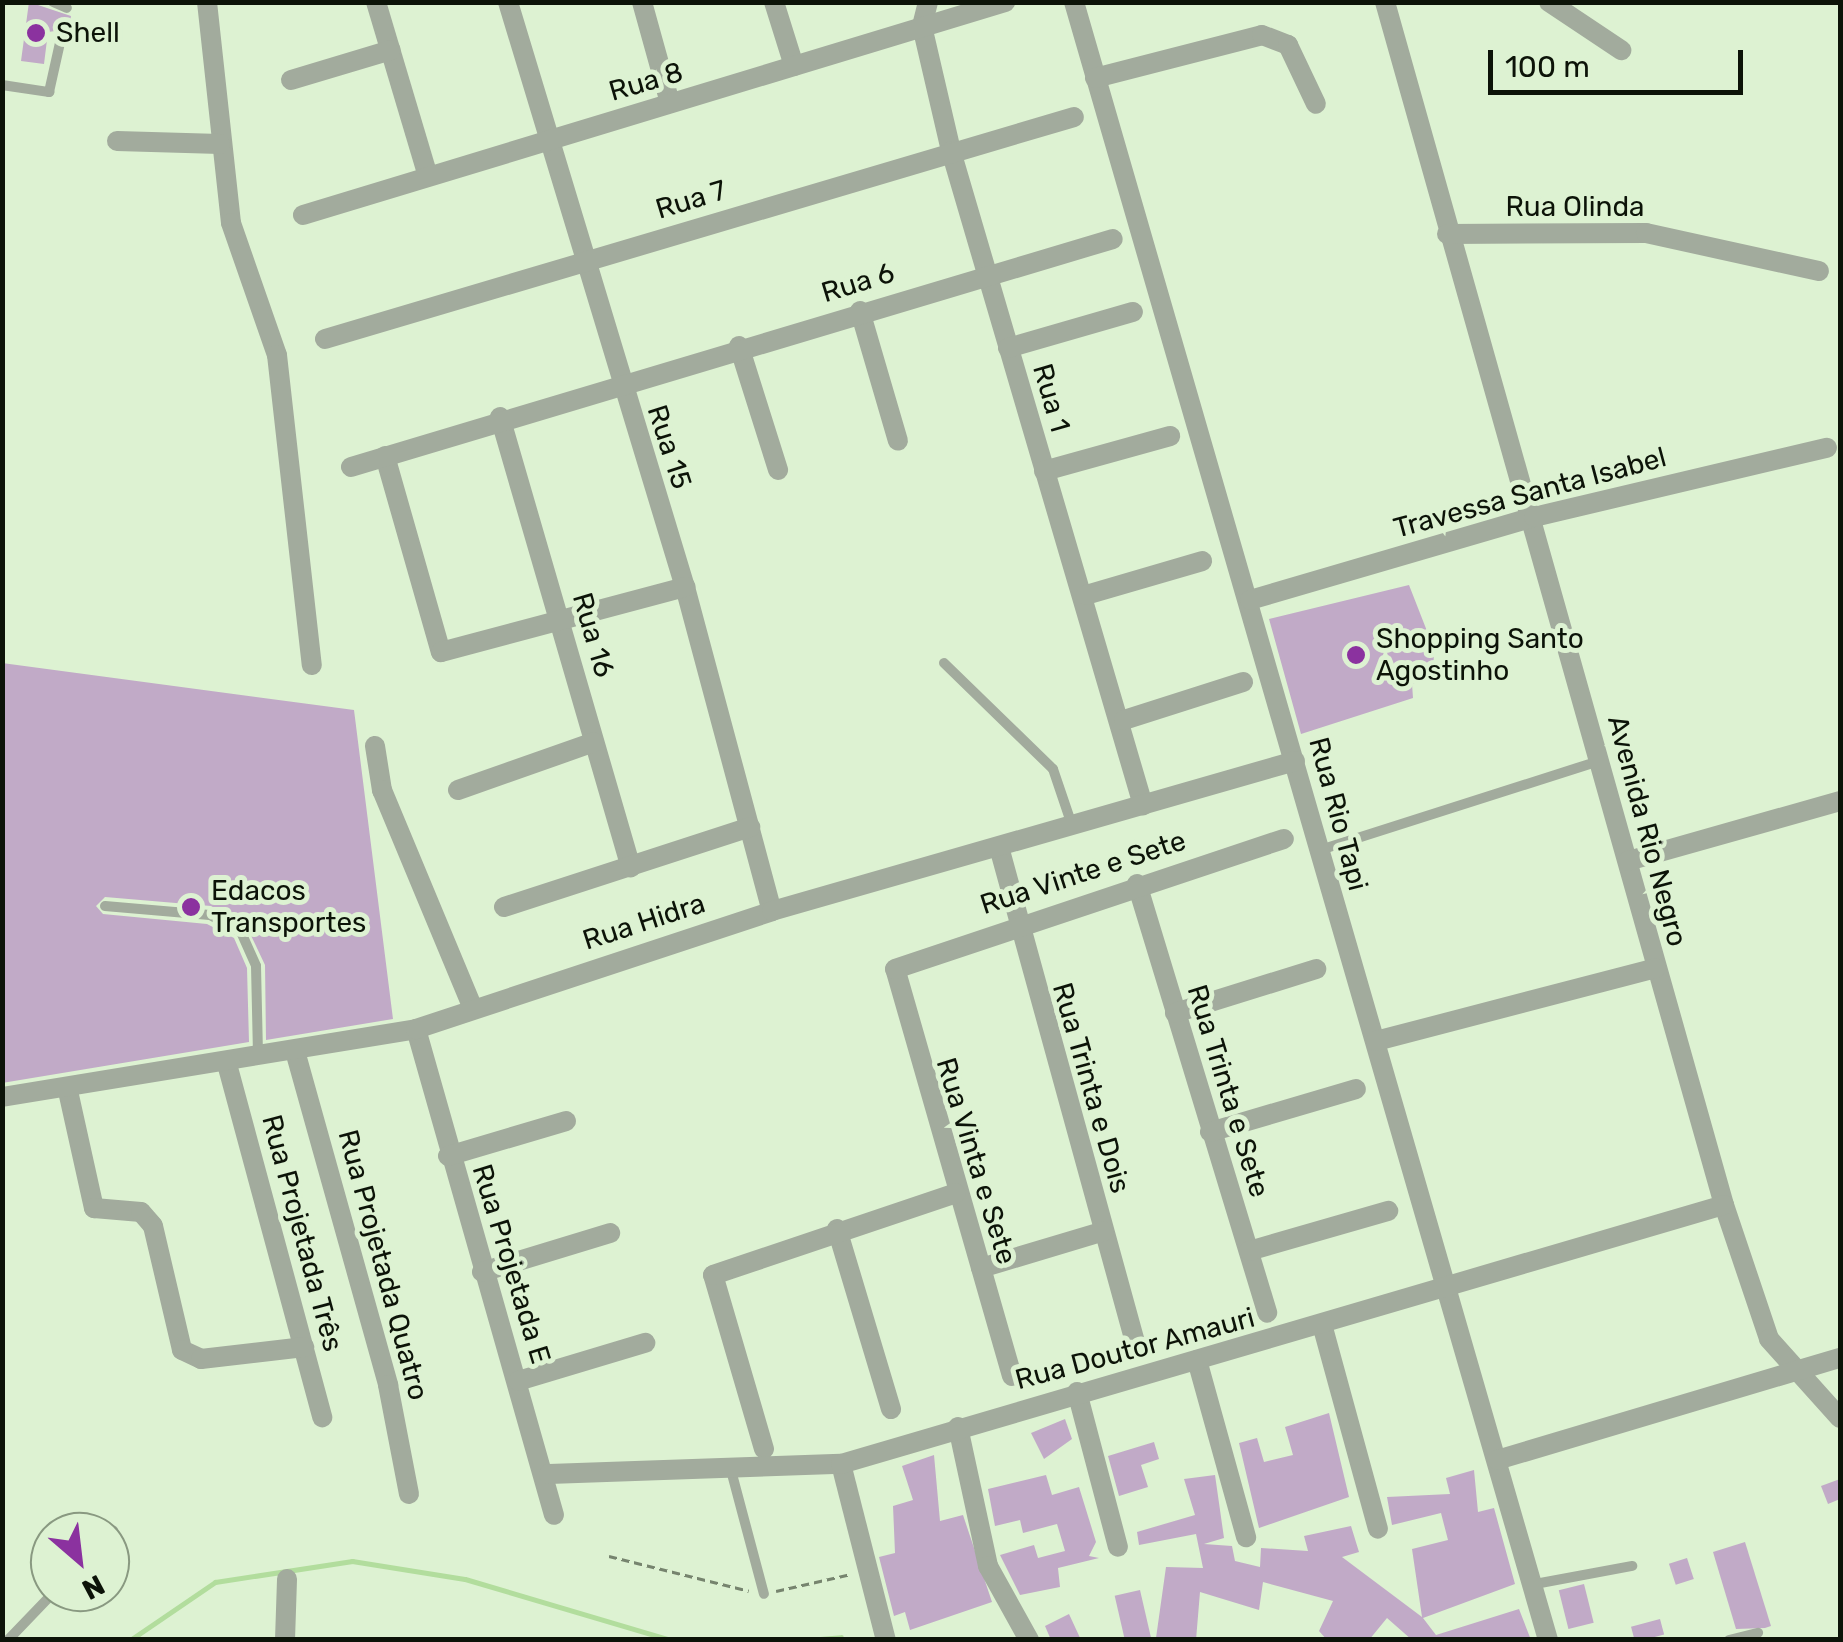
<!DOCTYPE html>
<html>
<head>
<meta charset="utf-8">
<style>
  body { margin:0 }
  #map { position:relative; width:1843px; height:1642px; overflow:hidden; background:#ddf2d2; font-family:Rubik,sans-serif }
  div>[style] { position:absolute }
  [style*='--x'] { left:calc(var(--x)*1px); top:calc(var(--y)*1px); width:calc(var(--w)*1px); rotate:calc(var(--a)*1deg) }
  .stream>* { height:5px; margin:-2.5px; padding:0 2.5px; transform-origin:2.5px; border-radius:2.5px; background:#b2dd9d }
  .building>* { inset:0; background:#c1aac7; transform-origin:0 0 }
  .path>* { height:2.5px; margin-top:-1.25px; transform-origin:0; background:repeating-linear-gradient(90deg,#76846e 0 8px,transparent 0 13px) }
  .lane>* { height:10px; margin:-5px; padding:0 5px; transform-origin:5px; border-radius:5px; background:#a2ab9d }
  .street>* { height:20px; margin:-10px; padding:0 10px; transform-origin:10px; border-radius:10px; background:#a2ab9d }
  .dots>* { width:28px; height:28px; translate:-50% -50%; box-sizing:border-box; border:5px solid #ddf2d2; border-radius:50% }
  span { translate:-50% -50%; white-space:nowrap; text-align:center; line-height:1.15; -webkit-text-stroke:10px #ddf2d2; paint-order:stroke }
  .poi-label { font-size:28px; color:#0c1308 }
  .left { translate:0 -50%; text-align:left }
  .street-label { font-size:28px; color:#0c1308 }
  .frame { position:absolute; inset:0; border:5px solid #0c1308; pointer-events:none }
  .north { position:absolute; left:30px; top:1512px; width:100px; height:100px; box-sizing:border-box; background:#ddf2d2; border:2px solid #899981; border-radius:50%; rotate:152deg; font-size:28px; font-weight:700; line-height:40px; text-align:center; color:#0c1308 }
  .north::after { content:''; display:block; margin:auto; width:35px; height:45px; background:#8b329f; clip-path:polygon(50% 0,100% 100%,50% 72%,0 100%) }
  .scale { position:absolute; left:1488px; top:50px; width:255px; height:45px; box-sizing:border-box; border:5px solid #0c1308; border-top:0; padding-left:12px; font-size:30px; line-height:35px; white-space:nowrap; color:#0c1308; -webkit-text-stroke:8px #ddf2d2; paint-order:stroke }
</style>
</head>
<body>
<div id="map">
  <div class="stream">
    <div style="--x:130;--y:1640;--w:103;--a:-34.3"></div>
    <div style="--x:215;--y:1582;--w:139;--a:-8.7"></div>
    <div style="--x:352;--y:1561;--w:114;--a:9.1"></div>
    <div style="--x:465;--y:1579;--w:215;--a:16.5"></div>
    <div style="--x:808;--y:1640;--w:33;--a:-5"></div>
  </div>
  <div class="building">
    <div style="clip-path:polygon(29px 2px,71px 16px,69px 29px,48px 32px,44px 64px,21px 61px)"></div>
    <div style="clip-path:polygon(1409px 585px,1434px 649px,1433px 680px,1412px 684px,1413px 698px,1301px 734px,1269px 619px)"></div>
    <div style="clip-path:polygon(2px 663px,354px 710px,393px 1019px,266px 1040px,265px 965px,246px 925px,211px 906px,105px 897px,96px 906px,103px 914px,207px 924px,234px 938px,247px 968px,249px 1042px,2px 1083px)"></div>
    <div style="clip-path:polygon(1329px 1413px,1349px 1497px,1259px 1528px,1239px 1443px,1257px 1438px,1264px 1462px,1293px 1455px,1285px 1427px)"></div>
    <div style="clip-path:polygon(1065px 1419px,1072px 1439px,1044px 1459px,1031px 1433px)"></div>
    <div style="clip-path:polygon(1154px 1442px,1159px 1459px,1141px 1465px,1148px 1487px,1119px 1496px,1108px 1456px)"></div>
    <div style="clip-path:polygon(934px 1455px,940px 1521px,963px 1515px,992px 1602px,910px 1630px,905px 1612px,894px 1616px,879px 1557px,895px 1553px,893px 1506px,913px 1500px,902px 1466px)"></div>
    <div style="clip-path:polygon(1474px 1470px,1478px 1512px,1494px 1508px,1515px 1584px,1423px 1618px,1436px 1635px,1519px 1609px,1531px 1640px,1412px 1640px,1387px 1618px,1369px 1640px,1327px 1640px,1319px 1631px,1333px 1601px,1263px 1582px,1259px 1610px,1200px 1592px,1196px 1640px,1156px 1638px,1166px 1567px,1203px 1568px,1196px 1534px,1139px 1545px,1137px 1532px,1195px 1515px,1184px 1479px,1215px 1475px,1224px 1538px,1204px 1544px,1232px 1546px,1235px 1561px,1260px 1567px,1261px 1548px,1308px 1551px,1304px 1536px,1351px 1526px,1359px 1552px,1342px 1557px,1422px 1617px,1412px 1549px,1448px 1540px,1441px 1513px,1392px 1525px,1387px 1497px,1450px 1494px,1446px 1478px)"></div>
    <div style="clip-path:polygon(1046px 1475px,1052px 1495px,1079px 1487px,1096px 1542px,1089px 1556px,1099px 1558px,1058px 1568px,1060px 1587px,1020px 1595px,1000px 1555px,1034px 1545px,1038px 1558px,1065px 1551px,1057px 1524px,1023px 1533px,1020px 1520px,995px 1526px,988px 1489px)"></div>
    <div style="clip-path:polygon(1840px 1479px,1840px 1499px,1828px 1504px,1821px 1486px)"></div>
    <div style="clip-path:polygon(1745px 1542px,1771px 1626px,1765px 1628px,1736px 1629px,1713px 1552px)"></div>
    <div style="left:1687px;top:1558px;width:22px;height:19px;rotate:72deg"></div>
    <div style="left:1584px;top:1584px;width:40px;height:26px;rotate:76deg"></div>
    <div style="left:1140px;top:1590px;width:51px;height:26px;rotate:77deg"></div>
    <div style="clip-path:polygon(1069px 1614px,1081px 1640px,1051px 1640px,1045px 1626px)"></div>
    <div style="left:1660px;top:1619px;width:16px;height:30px;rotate:75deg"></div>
  </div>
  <div class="path">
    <div style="--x:609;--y:1556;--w:144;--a:14"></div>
    <div style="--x:776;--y:1591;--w:77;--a:-12.8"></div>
  </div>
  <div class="lane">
    <div style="--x:53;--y:2;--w:15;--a:23"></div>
    <div style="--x:2;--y:85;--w:48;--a:8.5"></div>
    <div style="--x:49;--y:92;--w:59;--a:-77.4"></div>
    <div style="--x:944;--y:663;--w:152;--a:44.2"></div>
    <div style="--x:1053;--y:769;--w:59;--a:71.3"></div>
    <div style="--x:1320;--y:850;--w:293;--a:-17.7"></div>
    <div style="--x:105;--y:906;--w:105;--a:4.9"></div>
    <div style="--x:210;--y:915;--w:35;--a:29"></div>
    <div style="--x:241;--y:932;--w:37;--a:66"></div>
    <div style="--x:256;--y:966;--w:91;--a:88.7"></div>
    <div style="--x:732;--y:1474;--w:124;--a:75.1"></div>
    <div style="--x:110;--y:1533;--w:4;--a:-34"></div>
    <div style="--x:1535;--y:1584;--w:99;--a:-10.5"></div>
    <div style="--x:8;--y:1640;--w:66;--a:-46.2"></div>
    <div style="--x:1729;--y:1640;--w:30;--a:-14"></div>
  </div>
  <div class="street">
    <div style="--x:207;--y:2;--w:222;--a:83.8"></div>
    <div style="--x:231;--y:223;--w:140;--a:70.8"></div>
    <div style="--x:277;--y:355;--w:312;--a:83.6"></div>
    <div style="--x:376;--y:2;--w:182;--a:73.4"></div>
    <div style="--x:508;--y:2;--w:611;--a:73.17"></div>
    <div style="--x:685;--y:587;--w:335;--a:75"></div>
    <div style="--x:642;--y:2;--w:105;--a:74.5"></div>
    <div style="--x:774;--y:2;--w:67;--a:72.6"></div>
    <div style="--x:928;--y:2;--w:25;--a:104"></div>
    <div style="--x:922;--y:26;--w:128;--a:76.9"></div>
    <div style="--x:951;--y:151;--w:682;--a:73.64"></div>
    <div style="--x:1074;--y:2;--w:1705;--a:73.86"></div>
    <div style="--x:1385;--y:2;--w:1250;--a:74.26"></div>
    <div style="--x:1724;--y:1205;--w:141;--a:71.4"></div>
    <div style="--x:1769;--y:1339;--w:106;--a:48.1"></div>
    <div style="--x:1549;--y:2;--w:87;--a:33.7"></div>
    <div style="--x:1095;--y:78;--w:172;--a:-14.4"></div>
    <div style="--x:1262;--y:35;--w:28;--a:21"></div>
    <div style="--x:1288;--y:45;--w:65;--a:64.6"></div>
    <div style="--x:291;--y:80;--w:104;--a:-16.7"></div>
    <div style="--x:117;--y:141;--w:103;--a:1.7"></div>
    <div style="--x:303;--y:215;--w:734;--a:-16.88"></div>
    <div style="--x:1447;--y:234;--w:199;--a:-0.3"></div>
    <div style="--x:1646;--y:233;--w:177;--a:12.4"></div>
    <div style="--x:860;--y:311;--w:135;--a:73.7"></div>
    <div style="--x:325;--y:339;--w:781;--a:-16.51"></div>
    <div style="--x:739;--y:346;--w:130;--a:72.5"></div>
    <div style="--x:1008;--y:348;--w:130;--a:-16.1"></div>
    <div style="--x:500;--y:417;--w:469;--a:73.8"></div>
    <div style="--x:385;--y:456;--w:204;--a:74.1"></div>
    <div style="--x:441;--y:652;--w:253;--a:-14.9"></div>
    <div style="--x:351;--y:467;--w:795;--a:-16.66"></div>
    <div style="--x:1044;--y:471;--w:131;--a:-15.5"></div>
    <div style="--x:1086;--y:595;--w:121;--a:-16.3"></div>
    <div style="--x:1250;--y:600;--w:296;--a:-16.3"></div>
    <div style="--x:1534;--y:517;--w:301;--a:-13.3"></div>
    <div style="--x:1124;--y:720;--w:125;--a:-17.7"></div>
    <div style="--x:375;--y:746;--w:45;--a:81"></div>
    <div style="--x:382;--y:790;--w:234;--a:67.4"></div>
    <div style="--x:458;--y:790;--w:144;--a:-19.4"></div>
    <div style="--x:999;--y:847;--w:513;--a:74.64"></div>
    <div style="--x:1628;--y:861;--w:220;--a:-15.8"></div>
    <div style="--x:1137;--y:884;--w:448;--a:73.1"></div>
    <div style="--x:504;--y:907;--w:259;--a:-18"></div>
    <div style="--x:1175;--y:1013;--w:148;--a:-17.3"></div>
    <div style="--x:416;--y:1029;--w:505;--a:74.15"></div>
    <div style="--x:1376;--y:1041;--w:289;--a:-14.6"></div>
    <div style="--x:295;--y:1051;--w:347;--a:74.4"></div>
    <div style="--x:388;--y:1385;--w:111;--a:79.1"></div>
    <div style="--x:227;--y:1064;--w:366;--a:74.9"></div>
    <div style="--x:68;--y:1091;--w:120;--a:77.5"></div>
    <div style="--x:94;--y:1208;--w:47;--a:4.9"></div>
    <div style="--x:141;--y:1212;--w:18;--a:49"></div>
    <div style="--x:153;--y:1226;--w:127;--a:76.8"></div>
    <div style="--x:182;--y:1350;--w:21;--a:25"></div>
    <div style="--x:201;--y:1359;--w:104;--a:-6.6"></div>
    <div style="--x:2;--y:1097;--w:420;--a:-9.3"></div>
    <div style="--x:416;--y:1029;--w:375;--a:-18.3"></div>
    <div style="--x:772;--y:911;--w:544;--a:-16"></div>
    <div style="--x:1210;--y:1132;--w:152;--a:-16.4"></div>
    <div style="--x:448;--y:1156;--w:123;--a:-16.5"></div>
    <div style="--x:837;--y:1229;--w:188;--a:73.3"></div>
    <div style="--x:1249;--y:1251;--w:145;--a:-16.1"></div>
    <div style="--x:981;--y:1268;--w:128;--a:-16.7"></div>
    <div style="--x:482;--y:1272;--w:134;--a:-16.9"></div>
    <div style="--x:1323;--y:1328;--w:208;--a:74.7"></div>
    <div style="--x:1197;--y:1360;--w:184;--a:74.5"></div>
    <div style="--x:1012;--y:1376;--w:423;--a:-106"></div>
    <div style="--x:895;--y:969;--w:410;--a:-18.5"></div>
    <div style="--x:518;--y:1381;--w:133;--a:-16.7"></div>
    <div style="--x:1077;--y:1392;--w:160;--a:75.2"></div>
    <div style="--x:958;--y:1427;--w:142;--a:77.8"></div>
    <div style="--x:988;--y:1566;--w:85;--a:61"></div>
    <div style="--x:764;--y:1449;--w:181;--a:-106.3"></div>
    <div style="--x:713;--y:1275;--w:256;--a:-18.6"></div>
    <div style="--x:1497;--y:1460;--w:358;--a:-16.6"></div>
    <div style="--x:841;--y:1464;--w:182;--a:75.7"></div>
    <div style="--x:549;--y:1474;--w:292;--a:-2"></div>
    <div style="--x:841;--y:1464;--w:920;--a:-16.35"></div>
    <div style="--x:285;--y:1640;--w:61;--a:-88.1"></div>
  </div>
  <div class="dots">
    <div style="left:36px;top:33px;background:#8b329f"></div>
    <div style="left:1356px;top:655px;background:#8b329f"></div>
    <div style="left:191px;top:907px;background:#8b329f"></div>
  </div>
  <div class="poi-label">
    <span class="left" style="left:56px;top:33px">Shell</span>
    <span class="left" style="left:1376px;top:655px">Shopping Santo<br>Agostinho</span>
    <span class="left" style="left:211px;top:907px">Edacos<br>Transportes</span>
  </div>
  <div class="street-label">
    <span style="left:646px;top:82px;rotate:-16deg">Rua 8</span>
    <span style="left:691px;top:200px;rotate:-17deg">Rua 7</span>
    <span style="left:1575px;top:207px">Rua Olinda</span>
    <span style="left:858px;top:283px;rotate:-17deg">Rua 6</span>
    <span style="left:1051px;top:398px;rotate:74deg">Rua 1</span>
    <span style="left:669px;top:447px;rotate:72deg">Rua 15</span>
    <span style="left:1530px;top:493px;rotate:-15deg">Travessa Santa Isabel</span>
    <span style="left:593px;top:635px;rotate:74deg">Rua 16</span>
    <span style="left:1338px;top:814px;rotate:75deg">Rua Rio Tapi</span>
    <span style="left:1647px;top:831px;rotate:75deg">Avenida Rio Negro</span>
    <span style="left:1083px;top:873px;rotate:-18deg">Rua Vinte e Sete</span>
    <span style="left:644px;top:922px;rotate:-18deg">Rua Hidra</span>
    <span style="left:1091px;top:1088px;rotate:74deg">Rua Trinta e Dois</span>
    <span style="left:1228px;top:1091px;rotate:73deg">Rua Trinta e Sete</span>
    <span style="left:976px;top:1161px;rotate:73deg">Rua Vinta e Sete</span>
    <span style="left:302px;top:1233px;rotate:75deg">Rua Projetada Três</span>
    <span style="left:511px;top:1264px;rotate:73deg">Rua Projetada E</span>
    <span style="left:383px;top:1265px;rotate:75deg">Rua Projetada Quatro</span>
    <span style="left:1135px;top:1349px;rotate:-15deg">Rua Doutor Amauri</span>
  </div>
  <div class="frame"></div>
  <div class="north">N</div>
  <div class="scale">100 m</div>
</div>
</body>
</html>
